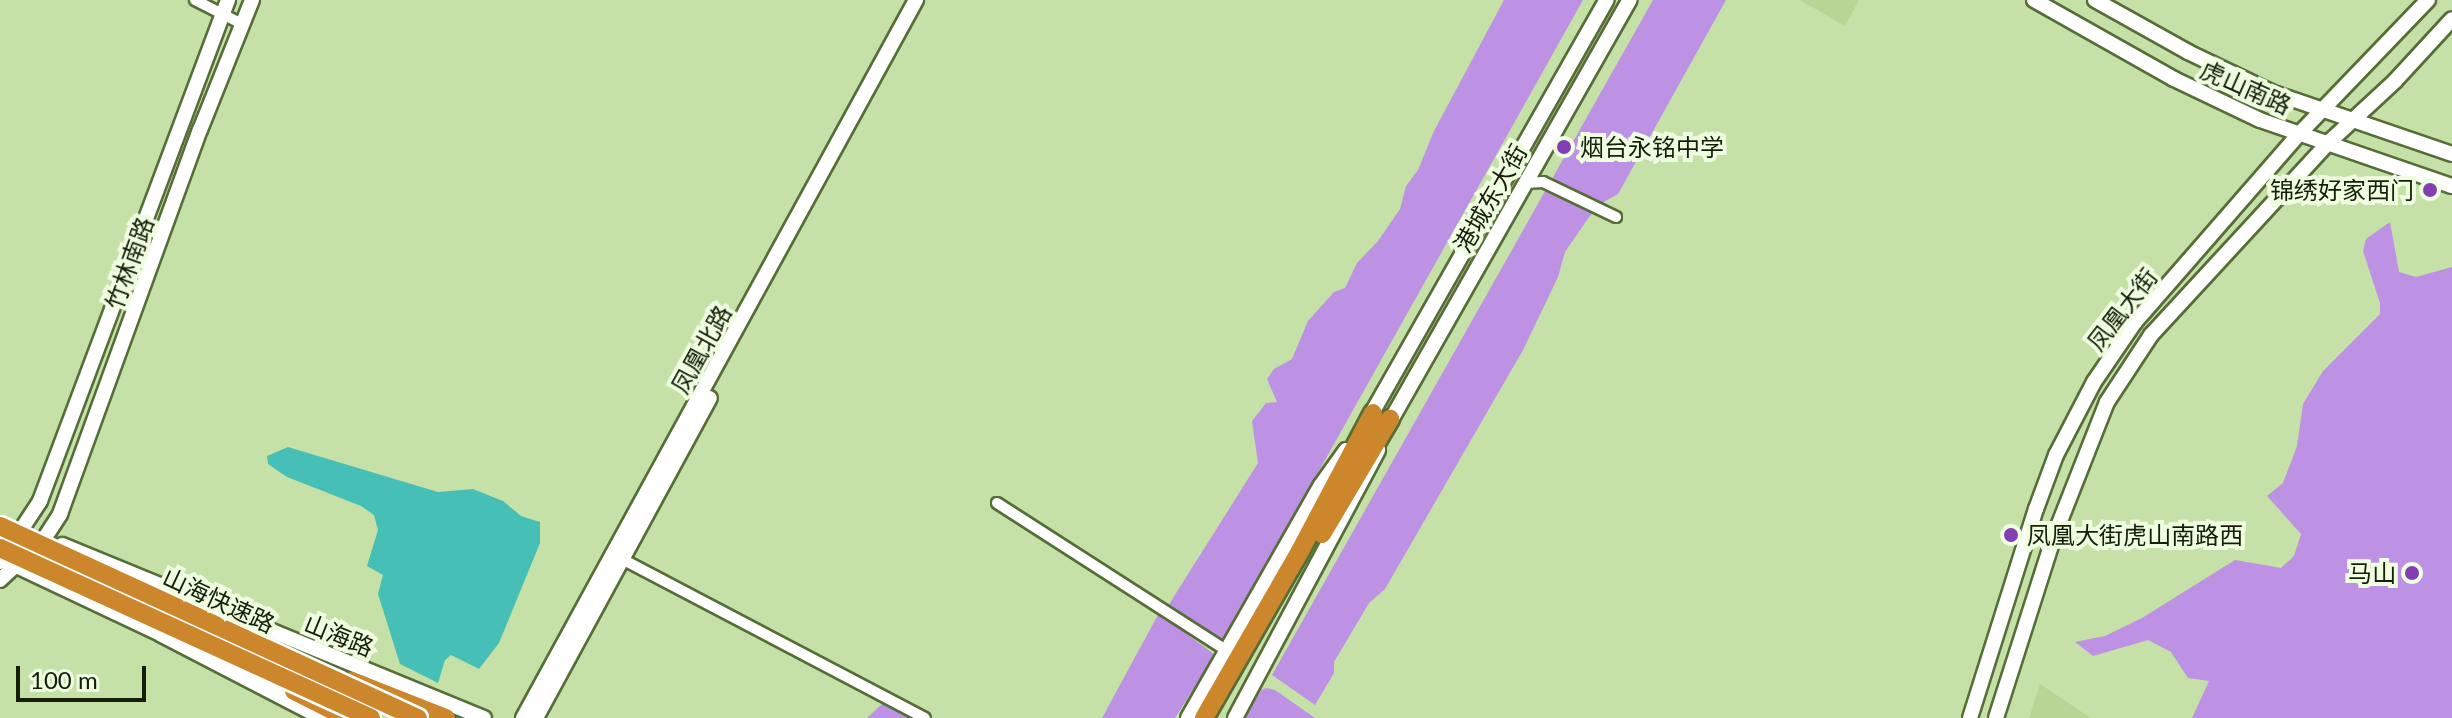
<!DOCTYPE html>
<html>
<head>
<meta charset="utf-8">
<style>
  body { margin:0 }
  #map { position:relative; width:2452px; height:718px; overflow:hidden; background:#c6e1a7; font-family:Lato,"Noto Sans SC",sans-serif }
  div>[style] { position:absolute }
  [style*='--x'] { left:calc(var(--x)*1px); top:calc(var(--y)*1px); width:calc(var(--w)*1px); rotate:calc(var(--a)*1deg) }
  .built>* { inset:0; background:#b8d594 }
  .green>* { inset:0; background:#bd91e3 }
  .water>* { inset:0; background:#46bfb6 }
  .roads { filter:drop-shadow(2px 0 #566d38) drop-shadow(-2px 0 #566d38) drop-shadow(0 2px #566d38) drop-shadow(0 -2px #566d38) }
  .street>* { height:10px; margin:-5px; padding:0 5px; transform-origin:5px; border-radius:5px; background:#fff }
  .secondary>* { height:14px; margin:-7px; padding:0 7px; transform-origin:7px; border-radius:7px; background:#fff }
  .highway>* { height:18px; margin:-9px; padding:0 9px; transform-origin:9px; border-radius:9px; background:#cc862b }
  .bridges { filter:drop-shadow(2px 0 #fff) drop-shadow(-2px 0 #fff) drop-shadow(0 2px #fff) drop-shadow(0 -2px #fff) }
  .highway-bridge>* { height:18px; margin:-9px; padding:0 9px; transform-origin:9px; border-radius:9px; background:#cc862b }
  .dots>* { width:22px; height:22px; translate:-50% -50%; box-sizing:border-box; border:4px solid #effde0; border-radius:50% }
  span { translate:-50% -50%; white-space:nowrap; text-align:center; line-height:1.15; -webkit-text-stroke:8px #effde0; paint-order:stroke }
  .street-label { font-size:24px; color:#151e08 }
  .poi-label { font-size:24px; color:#151e08 }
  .left { translate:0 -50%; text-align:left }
  .right { translate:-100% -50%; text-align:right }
  .scale { position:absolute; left:16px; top:666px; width:130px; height:36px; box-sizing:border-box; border:4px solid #151e08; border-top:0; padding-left:10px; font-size:24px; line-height:28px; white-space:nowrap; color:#151e08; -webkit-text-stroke:6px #effde0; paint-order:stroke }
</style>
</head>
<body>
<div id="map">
  <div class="built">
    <div style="clip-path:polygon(1800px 0,1859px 0,1845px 26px)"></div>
    <div style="clip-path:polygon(2040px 684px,2091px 718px,2029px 718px)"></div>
  </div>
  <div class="green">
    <div style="clip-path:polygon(1504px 0,1583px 0,1223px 642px,1168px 606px,1258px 463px,1252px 421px,1266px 403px,1277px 402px,1267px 379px,1274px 369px,1292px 359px,1308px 321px,1334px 292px,1345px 288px,1357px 263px,1378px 241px,1400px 209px,1406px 186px,1418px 170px,1434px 131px)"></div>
    <div style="clip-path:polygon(1653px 0,1726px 0,1618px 194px,1602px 203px,1589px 217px,1565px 252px,1558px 277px,1523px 350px,1385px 589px,1369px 603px,1334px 662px,1334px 673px,1315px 705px,1272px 675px)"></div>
    <div style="clip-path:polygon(2390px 222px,2399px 272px,2416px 277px,2452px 267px,2452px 718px,2192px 718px,2209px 681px,2188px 678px,2171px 652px,2148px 640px,2093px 656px,2075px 642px,2105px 636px,2142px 618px,2235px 560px,2281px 568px,2294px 556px,2301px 534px,2267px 496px,2283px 483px,2297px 446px,2303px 404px,2323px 371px,2380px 314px,2380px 303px,2363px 251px,2366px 239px)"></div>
    <div style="clip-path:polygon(1159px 613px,1215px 655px,1175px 718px,1102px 718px)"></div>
    <div style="clip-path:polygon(1266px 688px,1275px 690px,1315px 718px,1245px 718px,1261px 690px)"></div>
    <div style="clip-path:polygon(884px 702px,913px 718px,867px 718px)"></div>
  </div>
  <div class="water">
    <div style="clip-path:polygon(288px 447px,438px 492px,473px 489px,503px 501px,521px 516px,540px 522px,540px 543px,499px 643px,479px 669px,451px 655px,445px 660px,438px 683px,400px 664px,378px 594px,383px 575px,367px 566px,378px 530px,374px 515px,361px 506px,287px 477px,268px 464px,267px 456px)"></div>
  </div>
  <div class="roads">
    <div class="street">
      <div style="--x:195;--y:0;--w:53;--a:27.1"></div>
      <div style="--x:1526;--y:183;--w:17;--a:-3"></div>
      <div style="--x:1543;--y:182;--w:81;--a:25.6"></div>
      <div style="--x:997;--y:503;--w:272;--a:32.7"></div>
      <div style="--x:622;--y:559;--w:342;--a:27.7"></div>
    </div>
    <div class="secondary">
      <div style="--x:2034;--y:0;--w:161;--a:29.4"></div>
      <div style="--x:2174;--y:79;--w:95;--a:25.5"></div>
      <div style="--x:2260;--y:120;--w:203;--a:19"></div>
      <div style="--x:2095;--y:0;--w:107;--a:29.2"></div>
      <div style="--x:2188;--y:52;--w:92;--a:25.7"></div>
      <div style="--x:2271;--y:92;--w:191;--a:18.9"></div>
      <div style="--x:1368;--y:420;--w:483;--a:-60.4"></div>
      <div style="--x:1387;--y:427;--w:491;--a:-60.4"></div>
      <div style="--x:62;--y:545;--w:456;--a:22.3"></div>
      <div style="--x:0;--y:562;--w:73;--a:-56.7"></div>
      <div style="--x:40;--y:501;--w:535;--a:-69.43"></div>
      <div style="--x:8;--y:562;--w:168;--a:25.3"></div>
      <div style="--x:160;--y:634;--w:182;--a:27.4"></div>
      <div style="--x:0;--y:580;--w:60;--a:-43"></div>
      <div style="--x:44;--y:539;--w:30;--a:-57"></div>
      <div style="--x:60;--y:514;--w:409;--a:-70"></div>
      <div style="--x:200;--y:130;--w:140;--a:-68.2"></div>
      <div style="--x:523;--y:718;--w:819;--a:-61.31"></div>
      <div style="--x:536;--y:718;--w:364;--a:-61.5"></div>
      <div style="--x:1188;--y:718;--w:268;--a:-60.3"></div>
      <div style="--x:1321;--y:485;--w:43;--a:-54.5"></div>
      <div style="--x:1235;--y:718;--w:304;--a:-61.9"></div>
      <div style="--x:1970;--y:718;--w:219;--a:-72.5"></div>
      <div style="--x:2036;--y:509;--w:58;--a:-69.7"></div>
      <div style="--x:2056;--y:455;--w:82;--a:-62.5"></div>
      <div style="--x:2094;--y:382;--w:73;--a:-55.7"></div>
      <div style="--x:2135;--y:322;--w:249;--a:-48.9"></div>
      <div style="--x:2299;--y:134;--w:186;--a:-46.1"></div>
      <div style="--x:1996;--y:718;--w:188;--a:-72.3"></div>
      <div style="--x:2053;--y:539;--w:147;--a:-68.5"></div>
      <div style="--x:2107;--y:402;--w:80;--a:-56.7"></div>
      <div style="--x:2151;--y:335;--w:260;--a:-47.3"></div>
      <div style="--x:2327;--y:144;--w:93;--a:-42.8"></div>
      <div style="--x:2395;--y:81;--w:84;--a:-47.4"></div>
    </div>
    <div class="highway">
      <div style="--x:1322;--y:534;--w:134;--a:-59.4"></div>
      <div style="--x:352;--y:681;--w:101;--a:21.5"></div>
      <div style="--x:294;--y:691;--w:60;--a:26.6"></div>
      <div style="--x:1204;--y:718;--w:193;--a:-60.1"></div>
      <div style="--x:1300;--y:551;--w:156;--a:-62.1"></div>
    </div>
  </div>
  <div class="bridges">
    <div class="highway-bridge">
      <div style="--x:0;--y:526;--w:460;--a:24.7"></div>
      <div style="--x:0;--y:548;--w:408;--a:24.6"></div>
    </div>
  </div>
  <div class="dots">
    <div style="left:1564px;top:147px;background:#823eb2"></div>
    <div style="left:2430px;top:190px;background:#823eb2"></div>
    <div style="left:2011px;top:535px;background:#823eb2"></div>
    <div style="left:2412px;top:573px;background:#823eb2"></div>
  </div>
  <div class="street-label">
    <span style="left:2246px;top:87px;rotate:24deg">虎山南路</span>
    <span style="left:1490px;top:198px;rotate:-60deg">港城东大街</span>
    <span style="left:129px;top:263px;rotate:-70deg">竹林南路</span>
    <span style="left:2122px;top:309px;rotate:-52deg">凤凰大街</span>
    <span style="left:701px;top:349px;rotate:-61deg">凤凰北路</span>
    <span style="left:219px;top:600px;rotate:25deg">山海快速路</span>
    <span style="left:339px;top:635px;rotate:22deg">山海路</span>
  </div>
  <div class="poi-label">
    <span class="left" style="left:1580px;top:147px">烟台永铭中学</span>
    <span class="right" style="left:2414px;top:190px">锦绣好家西门</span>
    <span class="left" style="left:2027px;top:535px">凤凰大街虎山南路西</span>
    <span class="right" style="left:2396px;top:573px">马山</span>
  </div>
  <div class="scale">100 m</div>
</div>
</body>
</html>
